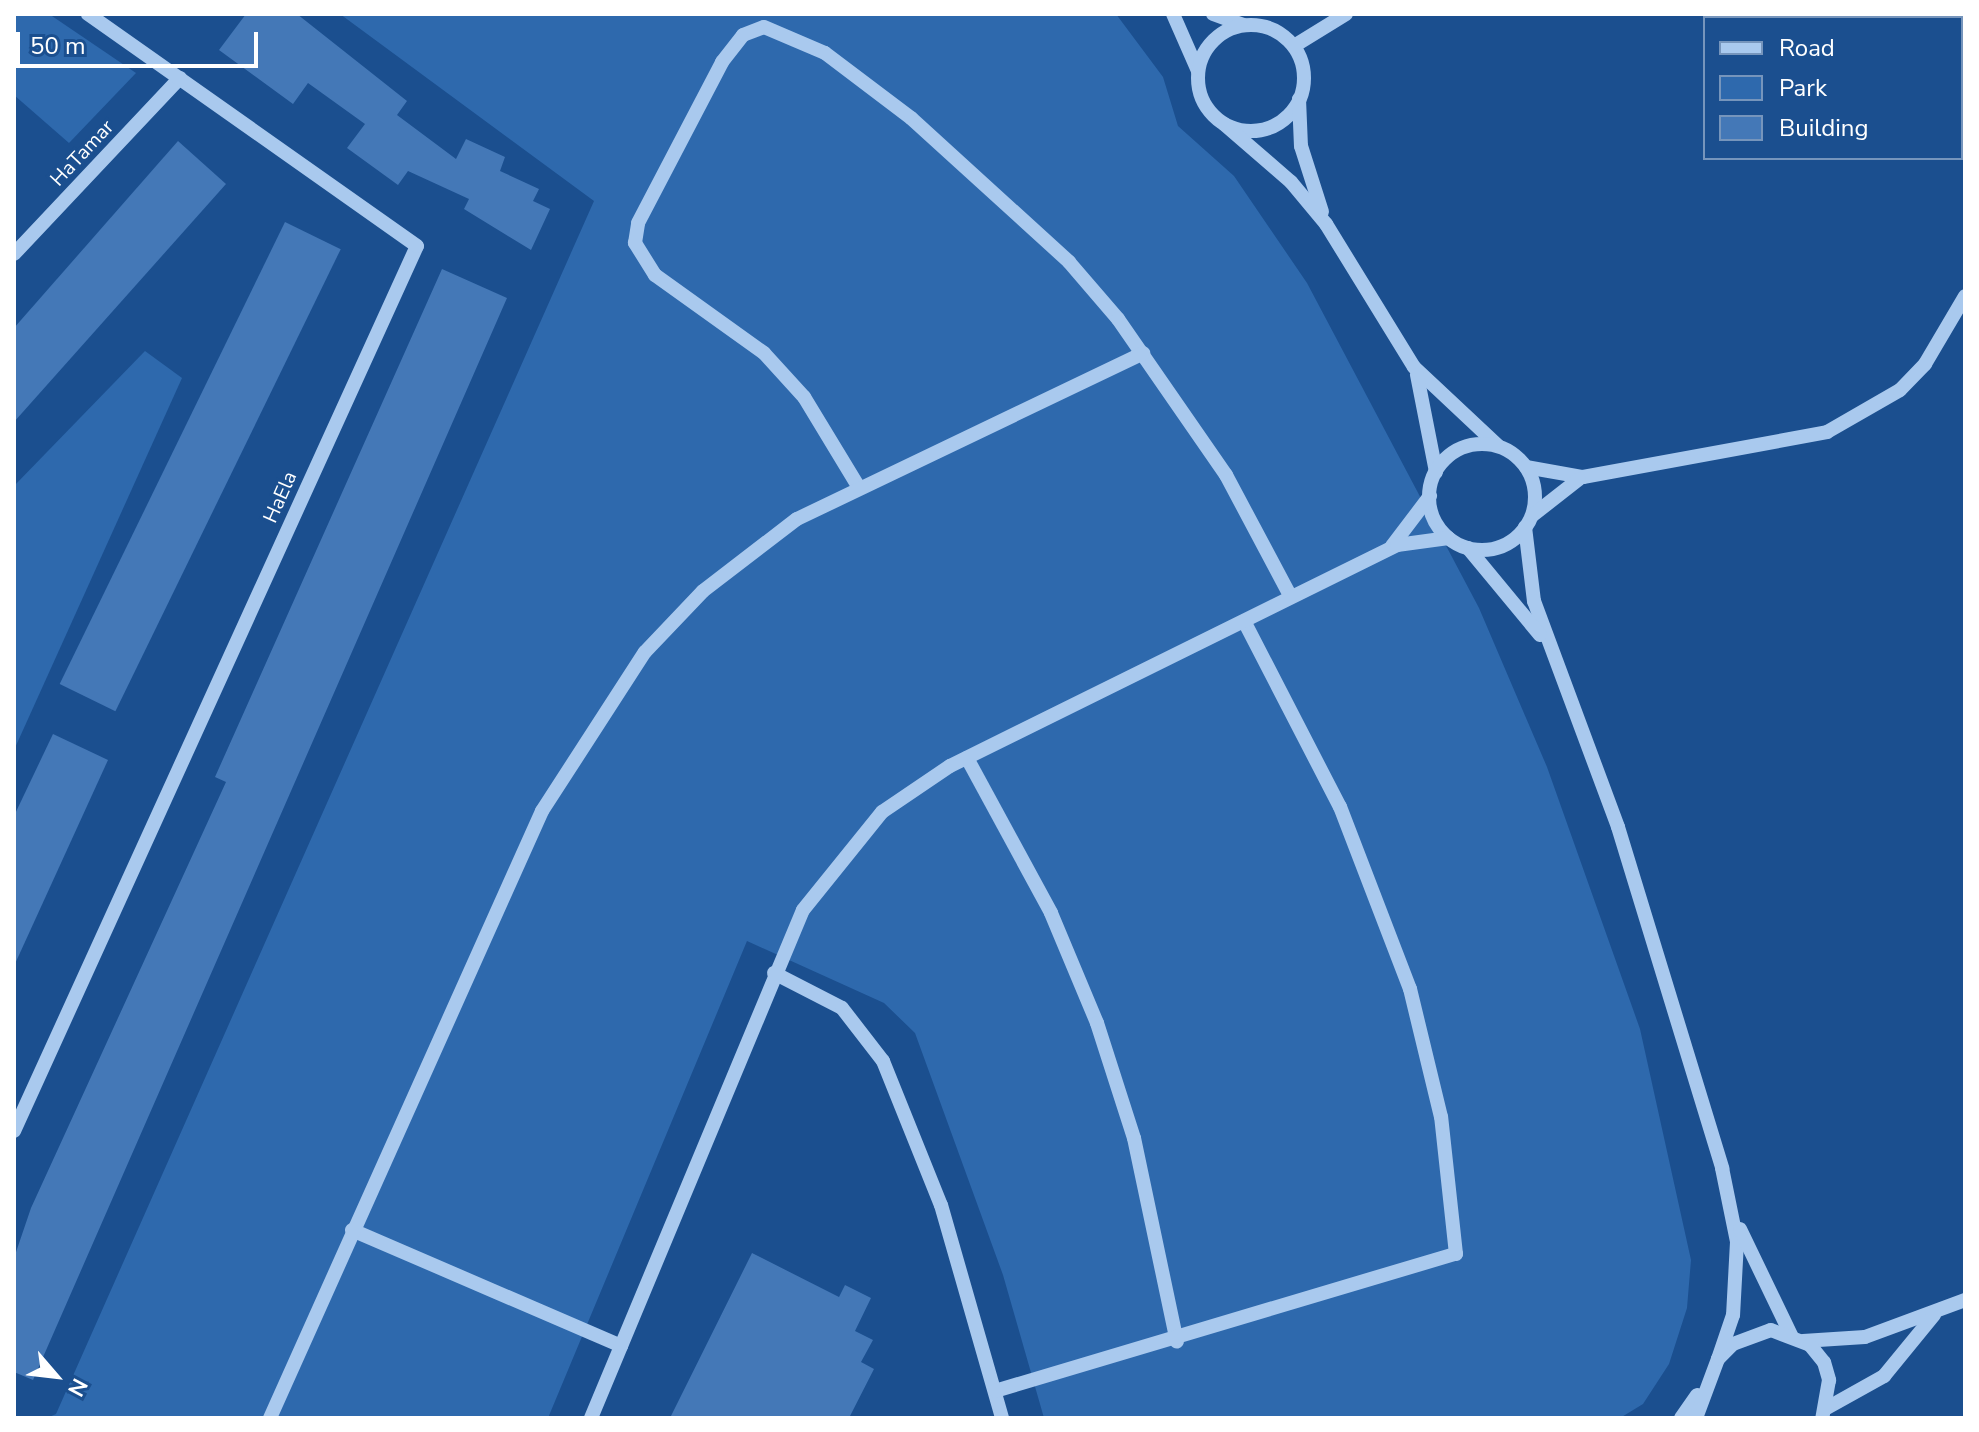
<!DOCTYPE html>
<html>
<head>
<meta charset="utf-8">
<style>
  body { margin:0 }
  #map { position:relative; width:1979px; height:1432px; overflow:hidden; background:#1b4f8f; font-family:"Nunito Sans",sans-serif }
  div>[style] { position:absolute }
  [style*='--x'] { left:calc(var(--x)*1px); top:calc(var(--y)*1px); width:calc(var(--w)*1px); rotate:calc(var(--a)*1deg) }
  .green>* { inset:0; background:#2e69ad }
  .building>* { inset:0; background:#4478b7; transform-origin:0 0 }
  .minor>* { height:14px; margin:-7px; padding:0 7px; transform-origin:7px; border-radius:7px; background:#a9c9ee }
  .minor>.ring { margin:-7px; padding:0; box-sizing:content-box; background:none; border:14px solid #a9c9ee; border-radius:50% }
  span { translate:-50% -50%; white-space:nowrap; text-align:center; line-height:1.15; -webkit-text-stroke:6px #1b4f8f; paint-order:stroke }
  .street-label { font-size:20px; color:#fff }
  .frame { position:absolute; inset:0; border:16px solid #fff; pointer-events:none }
  .legend { position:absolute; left:1703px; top:16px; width:260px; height:144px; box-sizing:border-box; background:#1b4f8f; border:2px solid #7695bc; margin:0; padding:10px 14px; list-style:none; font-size:24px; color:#fff }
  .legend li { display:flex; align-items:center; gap:16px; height:40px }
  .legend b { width:40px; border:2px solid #7695bc }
  .north { position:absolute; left:16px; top:1336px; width:80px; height:80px; -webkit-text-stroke:6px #1b4f8f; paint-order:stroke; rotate:118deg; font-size:22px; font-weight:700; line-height:32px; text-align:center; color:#fff }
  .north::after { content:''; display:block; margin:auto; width:28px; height:36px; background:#fff; clip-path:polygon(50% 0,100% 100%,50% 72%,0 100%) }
  .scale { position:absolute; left:16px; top:32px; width:242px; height:36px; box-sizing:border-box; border:4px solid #fff; border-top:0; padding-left:10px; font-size:24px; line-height:28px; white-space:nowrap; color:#fff; -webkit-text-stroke:6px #1b4f8f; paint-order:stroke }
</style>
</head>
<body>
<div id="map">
  <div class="green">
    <div style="clip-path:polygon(14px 14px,49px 14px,136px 73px,69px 143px,14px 95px)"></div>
    <div style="clip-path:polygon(340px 14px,1116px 14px,1163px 77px,1178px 126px,1234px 176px,1307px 283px,1479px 608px,1547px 767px,1640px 1029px,1691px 1260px,1687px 1308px,1669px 1364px,1643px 1404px,1620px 1418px,1044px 1418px,1003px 1275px,915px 1033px,884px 1003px,747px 941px,548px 1418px,47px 1418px,56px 1414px,594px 201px)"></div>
    <div style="clip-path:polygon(145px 351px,182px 378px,14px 750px,14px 486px)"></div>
  </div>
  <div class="building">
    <div style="clip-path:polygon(246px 14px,297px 14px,407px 101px,397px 115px,456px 159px,466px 139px,505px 157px,500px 171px,539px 189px,533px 201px,550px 209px,531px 250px,464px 209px,469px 199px,408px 171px,398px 185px,347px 148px,365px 124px,308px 83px,293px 104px,219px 50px)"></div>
    <div style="clip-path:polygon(178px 141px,226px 184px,14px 422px,14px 328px)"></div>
    <div style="left:285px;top:222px;width:62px;height:514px;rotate:26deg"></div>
    <div style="clip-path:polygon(442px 269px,507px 298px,33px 1380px,14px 1372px,14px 1258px,31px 1208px,226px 782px,215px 777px)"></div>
    <div style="clip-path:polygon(53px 734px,108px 760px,14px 966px,14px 816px)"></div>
    <div style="clip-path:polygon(752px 1253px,839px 1297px,845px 1285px,871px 1298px,855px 1331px,873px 1340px,861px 1362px,874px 1369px,849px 1418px,670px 1418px)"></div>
  </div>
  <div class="minor">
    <div style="--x:1173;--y:14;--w:62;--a:66.3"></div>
    <div style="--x:1213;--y:14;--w:32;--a:20"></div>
    <div style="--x:1934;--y:14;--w:9;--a:27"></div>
    <div class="ring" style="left:1198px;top:25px;width:92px;height:92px"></div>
    <div style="--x:1961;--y:28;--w:4;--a:27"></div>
    <div style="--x:1294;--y:46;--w:61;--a:-31.6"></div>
    <div style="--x:1299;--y:99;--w:47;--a:87.6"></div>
    <div style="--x:1301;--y:146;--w:69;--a:72.3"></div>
    <div style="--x:1224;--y:124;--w:89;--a:40.9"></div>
    <div style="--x:1291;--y:182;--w:55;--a:50.2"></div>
    <div style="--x:1326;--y:224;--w:168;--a:58.4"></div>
    <div style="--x:1414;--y:367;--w:115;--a:43.2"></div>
    <div style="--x:14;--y:254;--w:242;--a:-46.7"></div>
    <div style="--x:1417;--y:375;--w:99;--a:78.9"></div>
    <div class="ring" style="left:1429px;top:444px;width:92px;height:92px"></div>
    <div style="--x:1526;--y:467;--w:58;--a:10"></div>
    <div style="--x:1583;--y:477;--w:248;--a:-10.4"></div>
    <div style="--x:1827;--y:432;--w:84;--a:-29.9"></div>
    <div style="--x:1900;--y:390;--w:36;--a:-46"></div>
    <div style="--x:1925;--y:364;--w:79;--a:-59.5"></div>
    <div style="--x:858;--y:486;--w:104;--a:-121.2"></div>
    <div style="--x:804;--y:397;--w:59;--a:-132.3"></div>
    <div style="--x:764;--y:353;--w:134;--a:-144.4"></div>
    <div style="--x:655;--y:275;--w:38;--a:-122"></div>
    <div style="--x:635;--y:243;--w:20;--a:-81"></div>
    <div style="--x:638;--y:223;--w:182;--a:-62.4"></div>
    <div style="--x:722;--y:62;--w:34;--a:-52"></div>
    <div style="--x:743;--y:35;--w:22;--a:-21"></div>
    <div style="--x:764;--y:27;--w:66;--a:23.1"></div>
    <div style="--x:825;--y:53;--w:108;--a:37.1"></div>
    <div style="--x:911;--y:118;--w:214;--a:42.3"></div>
    <div style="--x:1069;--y:262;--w:75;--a:49.3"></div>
    <div style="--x:1118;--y:319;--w:190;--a:55.3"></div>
    <div style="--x:1226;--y:475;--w:138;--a:62"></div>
    <div style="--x:1533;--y:515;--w:58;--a:-38"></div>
    <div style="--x:1525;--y:527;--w:75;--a:83.1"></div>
    <div style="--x:1534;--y:601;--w:241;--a:69.6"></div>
    <div style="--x:1618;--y:827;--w:357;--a:73"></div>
    <div style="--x:1722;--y:1168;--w:76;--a:78.5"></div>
    <div style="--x:1737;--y:1242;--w:73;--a:93.1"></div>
    <div style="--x:1733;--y:1315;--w:46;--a:108.8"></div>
    <div style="--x:1392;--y:546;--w:63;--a:-52.8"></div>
    <div style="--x:1468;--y:548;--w:113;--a:50.4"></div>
    <div style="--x:967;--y:758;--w:176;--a:61.5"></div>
    <div style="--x:1051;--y:913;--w:119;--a:67.3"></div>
    <div style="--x:1097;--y:1023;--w:121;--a:72.2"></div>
    <div style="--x:1134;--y:1138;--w:208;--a:78.1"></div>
    <div style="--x:774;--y:973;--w:76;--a:27.2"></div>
    <div style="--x:842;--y:1008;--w:67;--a:52.3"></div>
    <div style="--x:883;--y:1061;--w:155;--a:68.1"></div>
    <div style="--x:941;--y:1205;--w:222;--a:74"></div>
    <div style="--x:14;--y:1131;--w:972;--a:-65.52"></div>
    <div style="--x:417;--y:246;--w:403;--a:-144.8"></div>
    <div style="--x:1740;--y:1229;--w:118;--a:64.3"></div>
    <div style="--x:352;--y:1230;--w:293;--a:23.3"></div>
    <div style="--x:1803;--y:1341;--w:62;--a:-3.7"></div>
    <div style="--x:1865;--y:1337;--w:107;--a:-20.3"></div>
    <div style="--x:995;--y:1391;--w:481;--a:-16.6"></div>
    <div style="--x:1456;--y:1254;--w:138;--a:-96.2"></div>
    <div style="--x:1441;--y:1117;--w:132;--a:-103.6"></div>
    <div style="--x:1410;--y:989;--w:195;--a:-111"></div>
    <div style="--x:1340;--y:807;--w:209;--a:-117.3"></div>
    <div style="--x:1825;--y:1409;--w:68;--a:-29.2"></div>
    <div style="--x:1884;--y:1376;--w:79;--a:-50.7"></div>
    <div style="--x:270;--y:1418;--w:665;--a:-65.86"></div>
    <div style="--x:542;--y:811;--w:189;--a:-57.1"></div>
    <div style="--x:645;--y:652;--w:84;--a:-46.4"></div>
    <div style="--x:703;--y:591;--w:118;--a:-37.5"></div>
    <div style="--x:797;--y:519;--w:384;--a:-25.6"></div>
    <div style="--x:591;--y:1418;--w:550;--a:-67.35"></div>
    <div style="--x:803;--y:910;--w:126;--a:-51.1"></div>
    <div style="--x:882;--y:812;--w:82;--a:-34.1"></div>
    <div style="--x:950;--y:766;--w:499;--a:-26.3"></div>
    <div style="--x:1397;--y:545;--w:52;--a:-7.7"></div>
    <div style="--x:1681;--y:1418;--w:28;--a:-55"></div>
    <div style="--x:1696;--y:1418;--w:63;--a:-69.6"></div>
    <div style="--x:1718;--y:1359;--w:21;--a:-45"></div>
    <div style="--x:1733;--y:1344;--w:40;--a:-20.2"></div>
    <div style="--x:1771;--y:1330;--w:42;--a:21"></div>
    <div style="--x:1810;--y:1345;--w:22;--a:51"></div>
    <div style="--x:1824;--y:1362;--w:19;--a:74"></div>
    <div style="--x:1829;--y:1380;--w:39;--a:100"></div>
  </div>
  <div class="street-label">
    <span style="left:82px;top:153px;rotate:-47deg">HaTamar</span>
    <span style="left:280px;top:497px;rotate:-66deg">HaEla</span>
  </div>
  <div class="frame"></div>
  <ul class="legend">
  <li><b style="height:10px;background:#a9c9ee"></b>Road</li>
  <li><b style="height:22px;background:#2e69ad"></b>Park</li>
  <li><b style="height:22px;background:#4478b7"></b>Building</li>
  </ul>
  <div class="north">N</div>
  <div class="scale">50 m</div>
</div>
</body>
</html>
